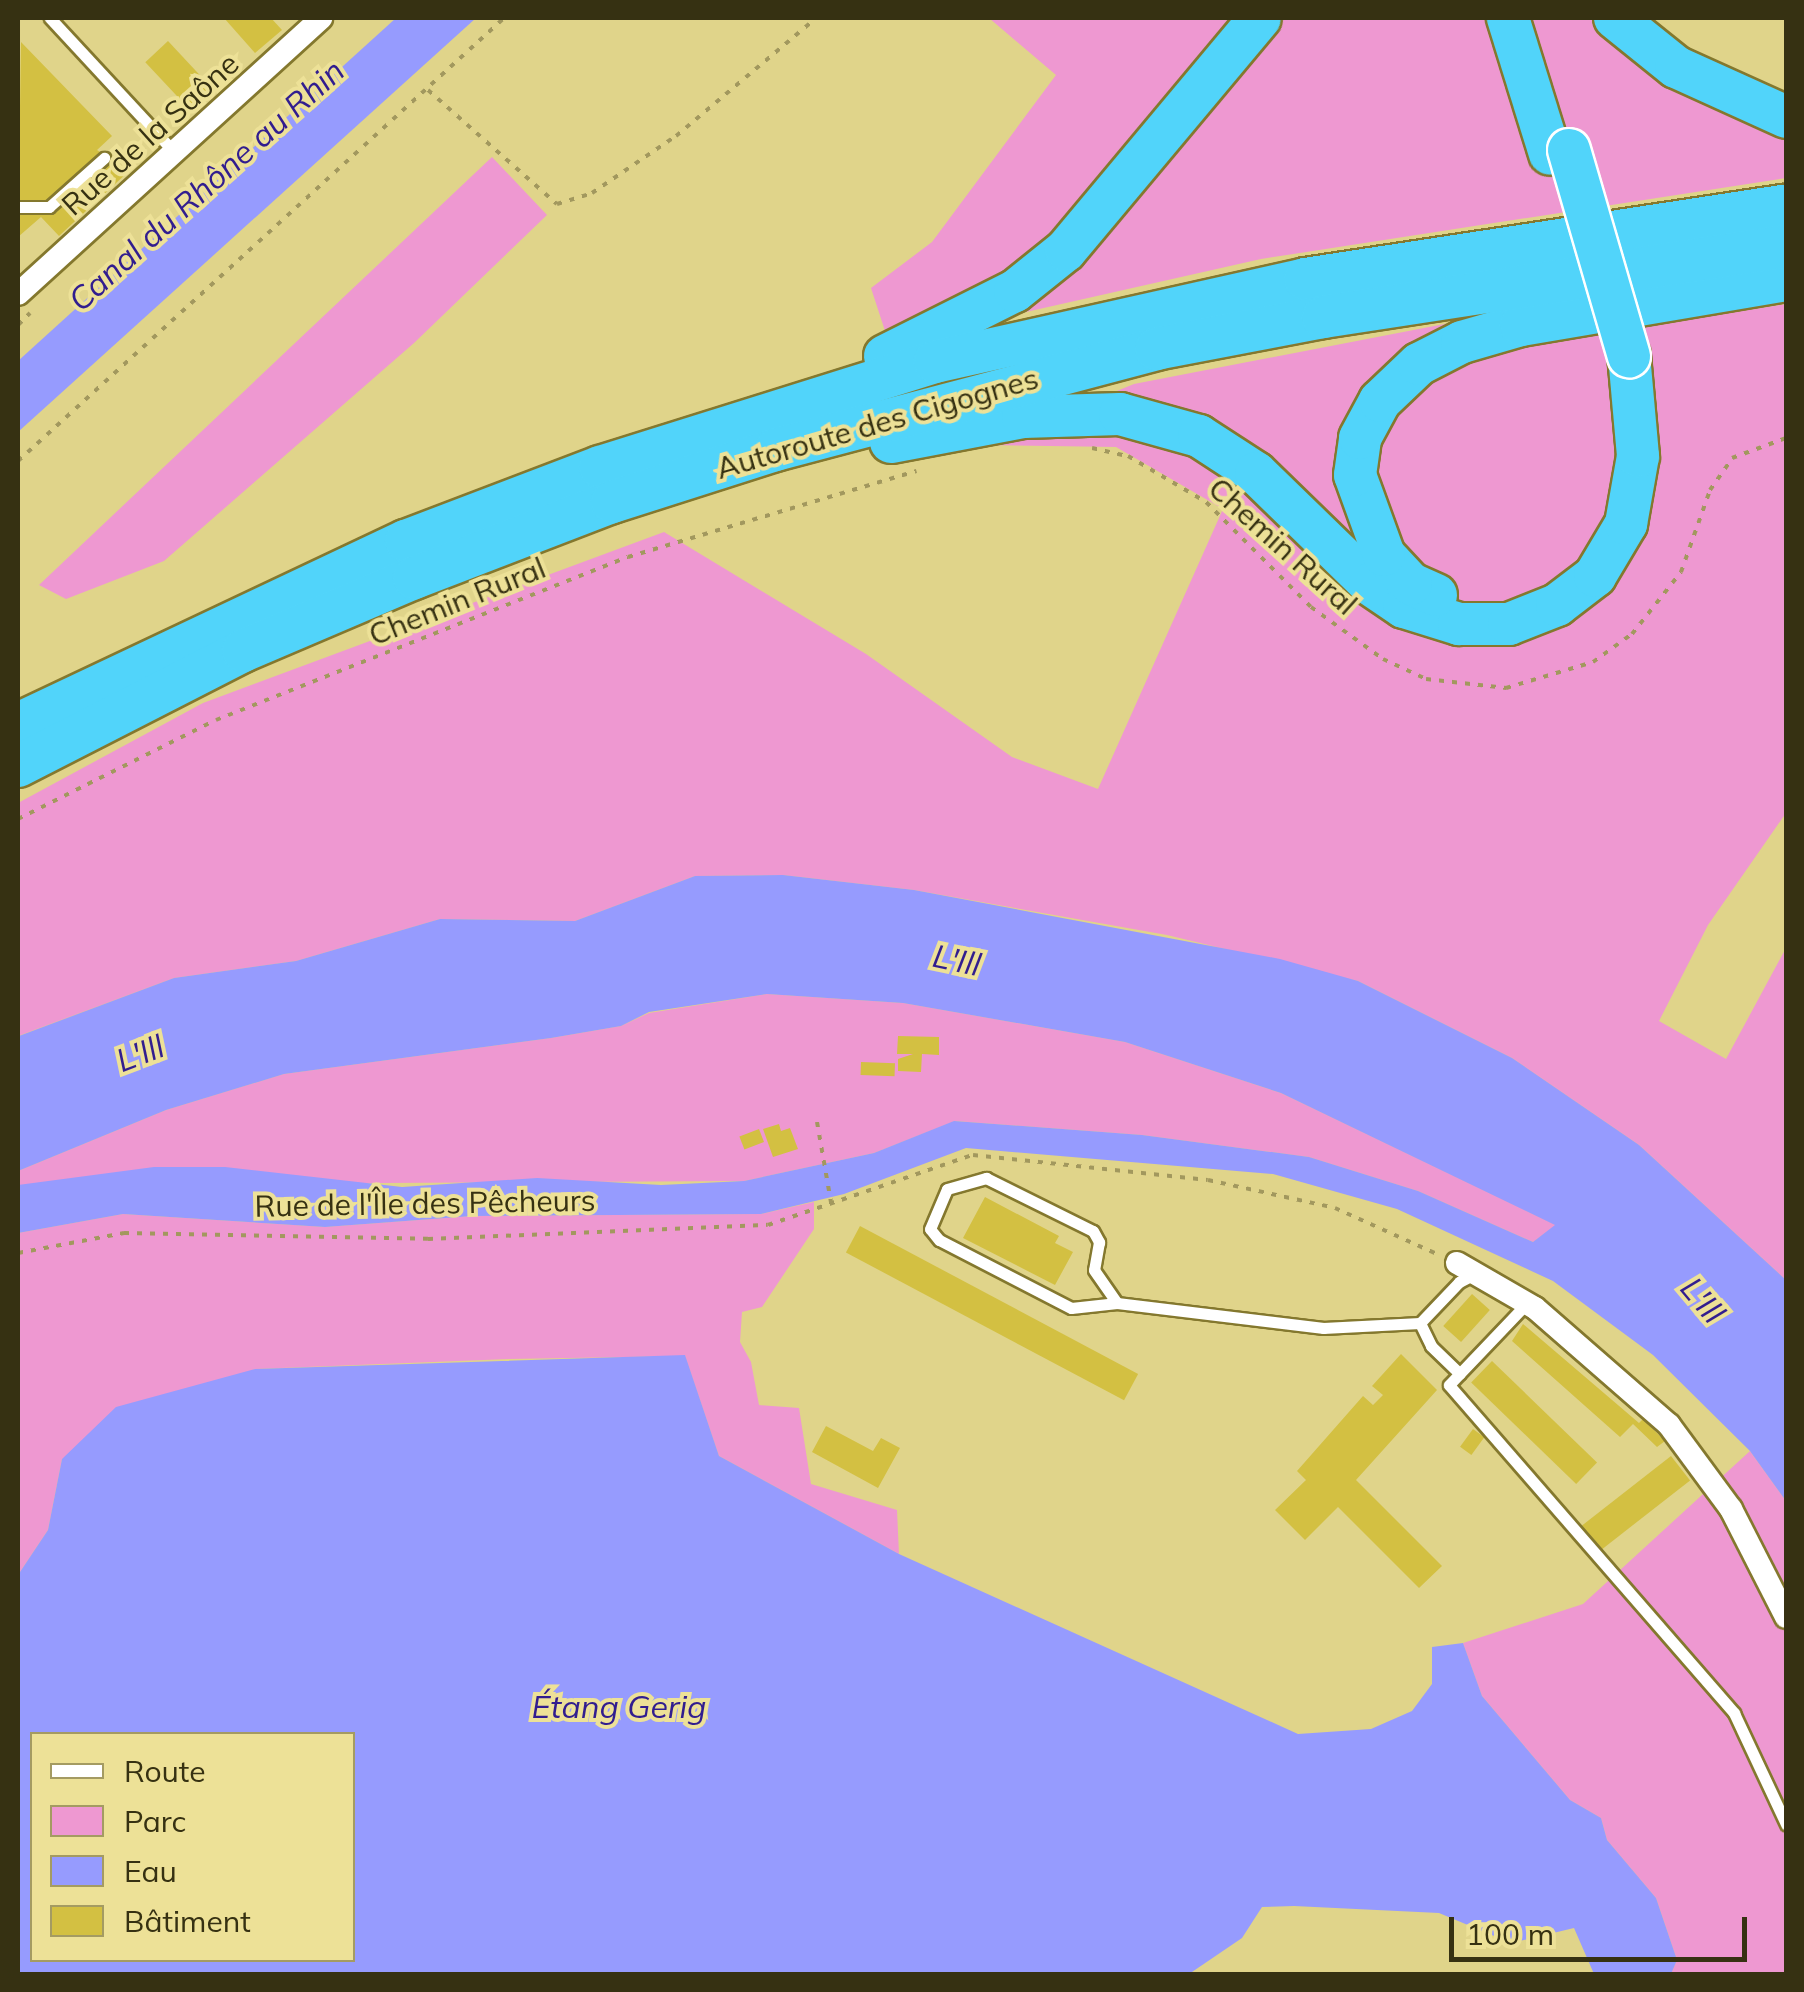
<!DOCTYPE html>
<html>
<head>
<meta charset="utf-8">
<style>
  body { margin:0 }
  #map { position:relative; width:1804px; height:1992px; overflow:hidden; background:#e0d48a; font-family:Mulish,sans-serif }
  div>[style] { position:absolute }
  [style*='--x'] { left:calc(var(--x)*1px); top:calc(var(--y)*1px); width:calc(var(--w)*1px); rotate:calc(var(--a)*1deg) }
  .green>* { inset:0; background:#ee98d1 }
  .water>* { inset:0; background:#969bfe }
  .building>* { inset:0; background:#d3c042; transform-origin:0 0 }
  .path>* { height:4px; margin-top:-2px; transform-origin:0; background:repeating-linear-gradient(90deg,#a2985e 0 5px,transparent 0 13px) }
  .roads { filter:drop-shadow(2px 0 #84782e) drop-shadow(-2px 0 #84782e) drop-shadow(0 2px #84782e) drop-shadow(0 -2px #84782e) }
  .lane>* { height:11px; margin:-5.5px; padding:0 5.5px; transform-origin:5.5px; border-radius:5.5px; background:#fff }
  .street>* { height:22px; margin:-11px; padding:0 11px; transform-origin:11px; border-radius:11px; background:#fff }
  .highway>* { height:42px; margin:-21px; padding:0 21px; transform-origin:21px; border-radius:21px; background:#51d4fa }
  .bridges { filter:drop-shadow(2px 0 #fff) drop-shadow(-2px 0 #fff) drop-shadow(0 2px #fff) drop-shadow(0 -2px #fff) }
  .highway-bridge>* { height:42px; margin:-21px; padding:0 21px; transform-origin:21px; border-radius:21px; background:#51d4fa }
  span { translate:-50% -50%; white-space:nowrap; text-align:center; line-height:1.15; -webkit-text-stroke:8px #ede197; paint-order:stroke }
  .street-label { font-size:30px; color:#363112 }
  .water-label { font-size:32px; color:#311d8f; font-style:italic }
  .frame { position:absolute; inset:0; border:20px solid #363112; pointer-events:none }
  .legend { position:absolute; left:30px; top:1732px; width:325px; height:230px; box-sizing:border-box; background:#ede197; border:2px solid #a49b62; margin:0; padding:12px 18px; list-style:none; font-size:30px; color:#363112 }
  .legend li { display:flex; align-items:center; gap:20px; height:50px }
  .legend b { width:50px; border:2px solid #a49b62 }
  .scale { position:absolute; left:1449px; top:1917px; width:298px; height:45px; box-sizing:border-box; border:5px solid #363112; border-top:0; padding-left:12px; font-size:30px; line-height:35px; white-space:nowrap; color:#363112; -webkit-text-stroke:8px #ede197; paint-order:stroke }
</style>
</head>
<body>
<div id="map">
  <div class="green">
    <div style="clip-path:polygon(989px 18px,1243px 18px,1046px 251px,885px 331px,871px 288px,932px 242px,1056px 75px)"></div>
    <div style="clip-path:polygon(1279px 18px,1600px 18px,1786px 127px,1786px 178px,1261px 259px,990px 320px)"></div>
    <div style="clip-path:polygon(492px 157px,547px 215px,414px 343px,164px 561px,66px 599px,39px 585px)"></div>
    <div style="clip-path:polygon(1786px 304px,1786px 813px,1708px 925px,1659px 1021px,1726px 1059px,1786px 948px,1786px 1280px,1639px 1145px,1512px 1058px,1358px 981px,1167px 935px,914px 890px,783px 875px,695px 876px,575px 921px,440px 919px,296px 961px,174px 978px,18px 1036px,18px 803px,203px 703px,664px 532px,866px 654px,1012px 757px,1098px 789px,1223px 509px,1116px 447px,983px 445px,1134px 384px,1455px 322px,1703px 317px)"></div>
    <div style="clip-path:polygon(767px 994px,903px 1003px,1125px 1042px,1281px 1093px,1556px 1225px,1533px 1242px,1418px 1191px,1309px 1157px,1142px 1135px,955px 1121px,874px 1153px,744px 1181px,18px 1185px,18px 1171px,166px 1110px,284px 1074px,551px 1038px,621px 1026px,649px 1013px)"></div>
    <div style="clip-path:polygon(814px 1202px,814px 1229px,762px 1307px,742px 1312px,740px 1342px,751px 1362px,759px 1405px,799px 1408px,811px 1484px,897px 1510px,899px 1554px,719px 1456px,685px 1356px,509px 1359px,255px 1369px,62px 1459px,48px 1530px,18px 1575px,18px 1233px,123px 1214px,325px 1227px,472px 1216px,761px 1214px)"></div>
    <div style="clip-path:polygon(1750px 1451px,1786px 1501px,1786px 1974px,1671px 1974px,1677px 1960px,1656px 1898px,1607px 1840px,1601px 1818px,1570px 1800px,1482px 1696px,1463px 1643px,1583px 1604px)"></div>
  </div>
  <div class="water">
    <div style="clip-path:polygon(396px 18px,476px 18px,18px 432px,18px 361px)"></div>
    <div style="clip-path:polygon(783px 875px,914px 890px,1280px 959px,1358px 981px,1512px 1058px,1639px 1145px,1786px 1280px,1786px 1501px,1750px 1451px,1653px 1355px,1553px 1281px,1397px 1209px,1273px 1174px,966px 1148px,844px 1194px,761px 1214px,472px 1216px,325px 1227px,123px 1214px,18px 1233px,18px 1185px,154px 1167px,225px 1167px,402px 1187px,537px 1178px,661px 1185px,744px 1181px,874px 1153px,954px 1121px,1142px 1135px,1309px 1157px,1418px 1191px,1533px 1242px,1555px 1225px,1281px 1093px,1125px 1042px,903px 1003px,767px 994px,649px 1012px,621px 1026px,551px 1038px,284px 1074px,166px 1110px,18px 1171px,19px 1036px,174px 978px,296px 961px,440px 919px,575px 921px,695px 876px)"></div>
    <div style="clip-path:polygon(evenodd,685px 1355px,719px 1456px,899px 1554px,1298px 1734px,1371px 1729px,1412px 1711px,1432px 1684px,1432px 1647px,1463px 1643px,1482px 1696px,1570px 1800px,1601px 1818px,1607px 1840px,1656px 1898px,1677px 1960px,1671px 1974px,1594px 1974px,1574px 1928px,1511px 1943px,1439px 1913px,1294px 1906px,1262px 1907px,1242px 1938px,1189px 1974px,18px 1974px,18px 1575px,48px 1530px,62px 1459px,116px 1407px,255px 1369px,685px 1355px,32px 1734px,352px 1734px,352px 1960px,32px 1960px,32px 1734px)"></div>
  </div>
  <div class="building">
    <div style="clip-path:polygon(224px 18px,271px 18px,282px 30px,255px 53px)"></div>
    <div style="left:168px;top:41px;width:68px;height:31px;rotate:47deg"></div>
    <div style="clip-path:polygon(21px 42px,112px 136px,97px 150px,129px 171px,59px 236px,41px 217px,18px 237px)"></div>
    <div style="clip-path:polygon(898px 1036px,939px 1037px,939px 1055px,922px 1054px,921px 1072px,898px 1071px,898px 1059px,913px 1054px,897px 1054px)"></div>
    <div style="left:861px;top:1062px;width:34px;height:13px;rotate:2deg"></div>
    <div style="clip-path:polygon(779px 1124px,781px 1131px,790px 1128px,798px 1149px,773px 1157px,763px 1129px)"></div>
    <div style="left:759px;top:1129px;width:14px;height:21px;rotate:69deg"></div>
    <div style="clip-path:polygon(985px 1197px,1059px 1236px,1055px 1243px,1073px 1252px,1055px 1285px,963px 1238px)"></div>
    <div style="left:860px;top:1226px;width:315px;height:30px;rotate:28deg"></div>
    <div style="left:1472px;top:1294px;width:24px;height:43px;rotate:42deg"></div>
    <div style="clip-path:polygon(1523px 1324px,1639px 1423px,1643px 1419px,1665px 1441px,1657px 1447px,1633px 1424px,1620px 1437px,1512px 1341px)"></div>
    <div style="clip-path:polygon(1401px 1354px,1437px 1390px,1356px 1480px,1442px 1566px,1419px 1588px,1338px 1507px,1305px 1540px,1275px 1510px,1306px 1480px,1297px 1471px,1363px 1396px,1373px 1405px,1383px 1395px,1372px 1386px)"></div>
    <div style="left:1492px;top:1361px;width:146px;height:30px;rotate:44deg"></div>
    <div style="clip-path:polygon(826px 1426px,873px 1451px,881px 1438px,900px 1448px,878px 1488px,812px 1452px)"></div>
    <div style="left:1473px;top:1429px;width:14px;height:22px;rotate:36deg"></div>
    <div style="left:1671px;top:1456px;width:31px;height:117px;rotate:52deg"></div>
  </div>
  <div class="path">
    <div style="--x:428;--y:90;--w:172;--a:41.5"></div>
    <div style="--x:557;--y:204;--w:37;--a:-17"></div>
    <div style="--x:592;--y:193;--w:102;--a:-34.2"></div>
    <div style="--x:676;--y:136;--w:183;--a:-40.1"></div>
    <div style="--x:18;--y:325;--w:17;--a:-45"></div>
    <div style="--x:1092;--y:448;--w:37;--a:13"></div>
    <div style="--x:1128;--y:456;--w:91;--a:30.5"></div>
    <div style="--x:1206;--y:502;--w:148;--a:45"></div>
    <div style="--x:1311;--y:607;--w:89;--a:35.8"></div>
    <div style="--x:1383;--y:659;--w:47;--a:24.9"></div>
    <div style="--x:1426;--y:679;--w:81;--a:6.4"></div>
    <div style="--x:1506;--y:688;--w:91;--a:-16.6"></div>
    <div style="--x:1593;--y:662;--w:48;--a:-35.7"></div>
    <div style="--x:1632;--y:634;--w:79;--a:-51.7"></div>
    <div style="--x:1681;--y:572;--w:87;--a:-70.5"></div>
    <div style="--x:1710;--y:490;--w:39;--a:-55"></div>
    <div style="--x:1732;--y:458;--w:58;--a:-20.3"></div>
    <div style="--x:18;--y:461;--w:658;--a:-42.35"></div>
    <div style="--x:18;--y:819;--w:221;--a:-26.6"></div>
    <div style="--x:216;--y:720;--w:443;--a:-21.6"></div>
    <div style="--x:628;--y:557;--w:301;--a:-16.6"></div>
    <div style="--x:817;--y:1122;--w:81;--a:80.1"></div>
    <div style="--x:18;--y:1253;--w:108;--a:-10.7"></div>
    <div style="--x:124;--y:1233;--w:304;--a:1.1"></div>
    <div style="--x:428;--y:1239;--w:340;--a:-2.4"></div>
    <div style="--x:768;--y:1225;--w:217;--a:-18.9"></div>
    <div style="--x:973;--y:1155;--w:236;--a:6.1"></div>
    <div style="--x:1208;--y:1180;--w:130;--a:12.4"></div>
    <div style="--x:1335;--y:1208;--w:114;--a:24.3"></div>
  </div>
  <div class="roads">
    <div class="lane">
      <div style="--x:50;--y:18;--w:184;--a:47.2"></div>
      <div style="--x:18;--y:207;--w:31;--a:0"></div>
      <div style="--x:49;--y:207;--w:74;--a:-41.7"></div>
      <div style="--x:1117;--y:1303;--w:46;--a:173.8"></div>
      <div style="--x:1071;--y:1308;--w:148;--a:-152.7"></div>
      <div style="--x:939;--y:1240;--w:14;--a:-129"></div>
      <div style="--x:930;--y:1229;--w:43;--a:-67"></div>
      <div style="--x:947;--y:1189;--w:41;--a:-15.8"></div>
      <div style="--x:986;--y:1178;--w:119;--a:26.4"></div>
      <div style="--x:1093;--y:1231;--w:13;--a:61"></div>
      <div style="--x:1099;--y:1242;--w:28;--a:100"></div>
      <div style="--x:1094;--y:1270;--w:40;--a:55.1"></div>
      <div style="--x:1117;--y:1303;--w:208;--a:6.9"></div>
      <div style="--x:1323;--y:1328;--w:97;--a:-3"></div>
      <div style="--x:1420;--y:1323;--w:57;--a:-46.4"></div>
      <div style="--x:1459;--y:1282;--w:20;--a:-27"></div>
      <div style="--x:1527;--y:1303;--w:113;--a:133.6"></div>
      <div style="--x:1449;--y:1385;--w:435;--a:49"></div>
      <div style="--x:1734;--y:1713;--w:123;--a:64.9"></div>
      <div style="--x:1420;--y:1323;--w:25;--a:64"></div>
      <div style="--x:1431;--y:1346;--w:40;--a:44"></div>
    </div>
    <div class="street">
      <div style="--x:18;--y:294;--w:410;--a:-42.3"></div>
      <div style="--x:1457;--y:1263;--w:90;--a:30"></div>
      <div style="--x:1535;--y:1308;--w:178;--a:41.1"></div>
      <div style="--x:1669;--y:1425;--w:104;--a:53.6"></div>
      <div style="--x:1731;--y:1509;--w:121;--a:63"></div>
    </div>
    <div class="highway">
      <div style="--x:1508;--y:18;--w:142;--a:72.8"></div>
      <div style="--x:1615;--y:18;--w:78;--a:38.8"></div>
      <div style="--x:1676;--y:67;--w:121;--a:24.4"></div>
      <div style="--x:885;--y:356;--w:145;--a:-26.6"></div>
      <div style="--x:1015;--y:291;--w:65;--a:-38.8"></div>
      <div style="--x:1066;--y:250;--w:302;--a:-50.1"></div>
      <div style="--x:891;--y:442;--w:134;--a:-10.7"></div>
      <div style="--x:1023;--y:417;--w:97;--a:-1.8"></div>
      <div style="--x:1120;--y:414;--w:82;--a:15.6"></div>
      <div style="--x:1199;--y:436;--w:68;--a:33"></div>
      <div style="--x:1256;--y:473;--w:159;--a:44.2"></div>
      <div style="--x:1370;--y:584;--w:41;--a:34.1"></div>
      <div style="--x:1404;--y:607;--w:58;--a:17.2"></div>
      <div style="--x:1459;--y:624;--w:50;--a:0"></div>
      <div style="--x:1509;--y:624;--w:52;--a:-21.6"></div>
      <div style="--x:1557;--y:605;--w:48;--a:-37.3"></div>
      <div style="--x:1595;--y:576;--w:61;--a:-59.2"></div>
      <div style="--x:1626;--y:524;--w:69;--a:-80"></div>
      <div style="--x:1638;--y:456;--w:100;--a:-95.1"></div>
      <div style="--x:1436;--y:595;--w:27;--a:-156"></div>
      <div style="--x:1411;--y:584;--w:40;--a:-133"></div>
      <div style="--x:1384;--y:555;--w:85;--a:-109.9"></div>
      <div style="--x:1355;--y:475;--w:37;--a:-82"></div>
      <div style="--x:1360;--y:438;--w:42;--a:-61.6"></div>
      <div style="--x:1380;--y:401;--w:54;--a:-43.5"></div>
      <div style="--x:1419;--y:364;--w:48;--a:-27.1"></div>
      <div style="--x:1462;--y:342;--w:61;--a:-16.1"></div>
      <div style="--x:1521;--y:325;--w:269;--a:-9.6"></div>
      <div style="--x:18;--y:724;--w:429;--a:-25.3"></div>
      <div style="--x:406;--y:541;--w:208;--a:-20.9"></div>
      <div style="--x:600;--y:467;--w:351;--a:-17.4"></div>
      <div style="--x:935;--y:362;--w:379;--a:-12.6"></div>
      <div style="--x:1305;--y:279;--w:487;--a:-8.7"></div>
      <div style="--x:18;--y:766;--w:253;--a:-27.1"></div>
      <div style="--x:243;--y:651;--w:186;--a:-23.1"></div>
      <div style="--x:414;--y:578;--w:212;--a:-21"></div>
      <div style="--x:612;--y:502;--w:171;--a:-17.7"></div>
      <div style="--x:775;--y:450;--w:394;--a:-14.8"></div>
      <div style="--x:1156;--y:349;--w:170;--a:-10.8"></div>
      <div style="--x:1323;--y:317;--w:468;--a:-8.7"></div>
    </div>
  </div>
  <div class="bridges">
    <div class="highway-bridge">
      <div style="--x:1569;--y:150;--w:215;--a:73.8"></div>
    </div>
  </div>
  <div class="street-label">
    <span style="left:150px;top:134px;rotate:-42deg">Rue de la Saône</span>
    <span style="left:877px;top:423px;rotate:-16deg">Autoroute des Cigognes</span>
    <span style="left:1283px;top:546px;rotate:42deg">Chemin Rural</span>
    <span style="left:457px;top:601px;rotate:-22deg">Chemin Rural</span>
    <span style="left:425px;top:1203px;rotate:-1deg">Rue de l'Île des Pêcheurs</span>
  </div>
  <div class="water-label">
    <span style="left:206px;top:185px;rotate:-42deg">Canal du Rhône au Rhin</span>
    <span style="left:957px;top:960px;rotate:12deg">L'Ill</span>
    <span style="left:140px;top:1053px;rotate:-21deg">L'Ill</span>
    <span style="left:1703px;top:1300px;rotate:50deg">L'Ill</span>
    <span style="left:619px;top:1706px">Étang Gerig</span>
  </div>
  <div class="frame"></div>
  <ul class="legend">
  <li><b style="height:12px;background:#fff"></b>Route</li>
  <li><b style="height:28px;background:#ee98d1"></b>Parc</li>
  <li><b style="height:28px;background:#969bfe"></b>Eau</li>
  <li><b style="height:28px;background:#d3c042"></b>Bâtiment</li>
  </ul>
  <div class="scale">100 m</div>
</div>
</body>
</html>
